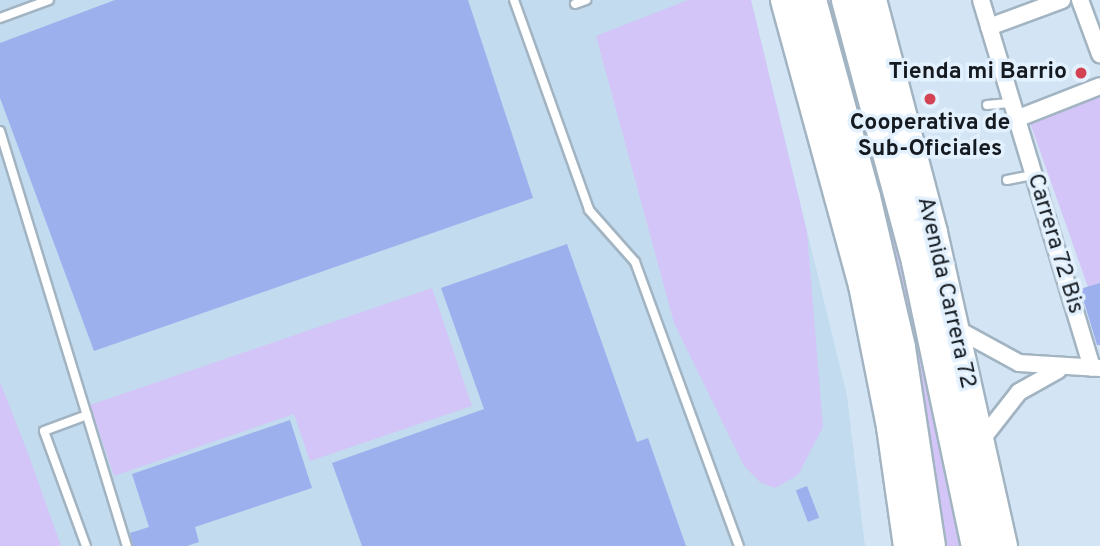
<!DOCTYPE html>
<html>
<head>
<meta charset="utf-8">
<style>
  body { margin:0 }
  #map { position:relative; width:1100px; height:546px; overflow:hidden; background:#d3e5f4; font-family:Overpass,sans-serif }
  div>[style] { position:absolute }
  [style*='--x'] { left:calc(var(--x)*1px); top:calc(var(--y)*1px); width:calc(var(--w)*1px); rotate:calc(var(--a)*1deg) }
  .built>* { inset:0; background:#c2dbef }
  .green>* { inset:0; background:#d3c5f7 }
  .building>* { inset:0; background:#9db0ee; transform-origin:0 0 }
  .roads { filter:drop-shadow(2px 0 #a2b4c2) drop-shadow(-2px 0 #a2b4c2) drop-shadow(0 2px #a2b4c2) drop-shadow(0 -2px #a2b4c2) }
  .lane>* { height:8px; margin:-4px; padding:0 4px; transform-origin:4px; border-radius:4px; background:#fff }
  .street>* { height:16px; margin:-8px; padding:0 8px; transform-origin:8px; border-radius:8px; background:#fff }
  .highway>* { height:30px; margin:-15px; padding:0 15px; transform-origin:15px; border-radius:15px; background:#fff }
  .dots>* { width:19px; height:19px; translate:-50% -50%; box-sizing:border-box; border:4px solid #e3f1fe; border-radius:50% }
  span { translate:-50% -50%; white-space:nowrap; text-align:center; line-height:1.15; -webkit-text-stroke:7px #e3f1fe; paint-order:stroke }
  .poi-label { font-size:23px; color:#141a20; font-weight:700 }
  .right { translate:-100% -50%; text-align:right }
  .street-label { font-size:23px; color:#141a20 }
</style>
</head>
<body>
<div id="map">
  <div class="built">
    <div style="clip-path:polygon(0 0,751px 0,847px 396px,865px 546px,0 546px)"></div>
  </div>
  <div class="green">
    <div style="clip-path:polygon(688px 0,751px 0,807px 232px,823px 427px,798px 475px,775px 488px,761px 483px,744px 466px,674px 323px,596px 36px)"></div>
    <div style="clip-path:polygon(819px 0,840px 0,970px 546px,938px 546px)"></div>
    <div style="clip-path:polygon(1100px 96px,1100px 283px,1088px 287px,1029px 120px)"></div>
    <div style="clip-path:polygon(432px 288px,472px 406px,310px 461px,294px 414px,114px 476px,90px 405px)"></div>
    <div style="clip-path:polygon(0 382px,29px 456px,61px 546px,0 546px)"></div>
  </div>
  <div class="building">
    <div style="clip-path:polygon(115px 0,468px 0,533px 198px,94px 351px,0 98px,0 43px)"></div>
    <div style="clip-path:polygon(567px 244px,637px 442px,648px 438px,686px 546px,362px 546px,332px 463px,484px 409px,441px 288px)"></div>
    <div style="clip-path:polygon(1100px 283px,1100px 345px,1097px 345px,1080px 289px)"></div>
    <div style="clip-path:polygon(290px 420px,312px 488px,195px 527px,199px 542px,187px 546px,133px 546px,130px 533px,149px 527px,132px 474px)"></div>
    <div style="left:807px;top:486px;width:34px;height:12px;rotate:69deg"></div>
  </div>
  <div class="roads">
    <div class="lane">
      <div style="--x:514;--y:0;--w:223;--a:70.3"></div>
      <div style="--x:589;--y:210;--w:69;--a:48.5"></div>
      <div style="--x:635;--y:262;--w:302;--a:69.9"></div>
      <div style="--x:575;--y:4;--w:12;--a:-20"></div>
      <div style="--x:0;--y:18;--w:52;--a:-20.2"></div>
      <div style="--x:987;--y:105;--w:25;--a:-5"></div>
      <div style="--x:0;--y:131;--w:434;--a:73"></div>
      <div style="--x:1007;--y:180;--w:26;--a:-11"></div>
      <div style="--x:86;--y:546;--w:122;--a:-110.1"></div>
      <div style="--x:44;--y:431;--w:46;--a:-20.4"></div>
    </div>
    <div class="street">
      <div style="--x:981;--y:0;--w:384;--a:73.2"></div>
      <div style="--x:1080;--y:0;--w:58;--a:69.7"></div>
      <div style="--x:989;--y:27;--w:78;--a:-20.3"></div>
      <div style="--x:1016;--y:119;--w:90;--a:-21.4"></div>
      <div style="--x:955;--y:328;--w:73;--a:28.7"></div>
      <div style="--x:1019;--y:363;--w:81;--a:3.5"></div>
      <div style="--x:979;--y:443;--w:65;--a:-51.9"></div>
      <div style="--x:1019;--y:392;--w:45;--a:-29.4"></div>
    </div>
    <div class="highway">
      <div style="--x:786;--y:0;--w:295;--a:74.7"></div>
      <div style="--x:864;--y:285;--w:145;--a:78.8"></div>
      <div style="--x:892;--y:427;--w:120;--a:81.9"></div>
      <div style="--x:811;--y:0;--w:204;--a:74.7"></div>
      <div style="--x:865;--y:197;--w:155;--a:76.9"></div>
      <div style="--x:900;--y:348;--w:200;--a:81.4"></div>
      <div style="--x:847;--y:0;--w:271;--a:75"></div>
      <div style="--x:917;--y:262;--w:290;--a:78.1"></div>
      <div style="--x:871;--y:0;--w:241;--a:75.3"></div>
      <div style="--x:932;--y:233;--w:321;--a:77.4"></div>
    </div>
  </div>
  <div class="dots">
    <div style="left:1081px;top:73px;background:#d44353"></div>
    <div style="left:930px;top:99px;background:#d44353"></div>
  </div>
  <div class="poi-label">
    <span class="right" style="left:1067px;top:73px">Tienda mi Barrio</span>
    <span style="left:930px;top:137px">Cooperativa de<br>Sub-Oficiales</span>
  </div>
  <div class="street-label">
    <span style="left:1054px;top:244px;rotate:73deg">Carrera 72 Bis</span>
    <span style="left:945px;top:293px;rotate:77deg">Avenida Carrera 72</span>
  </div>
</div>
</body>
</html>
